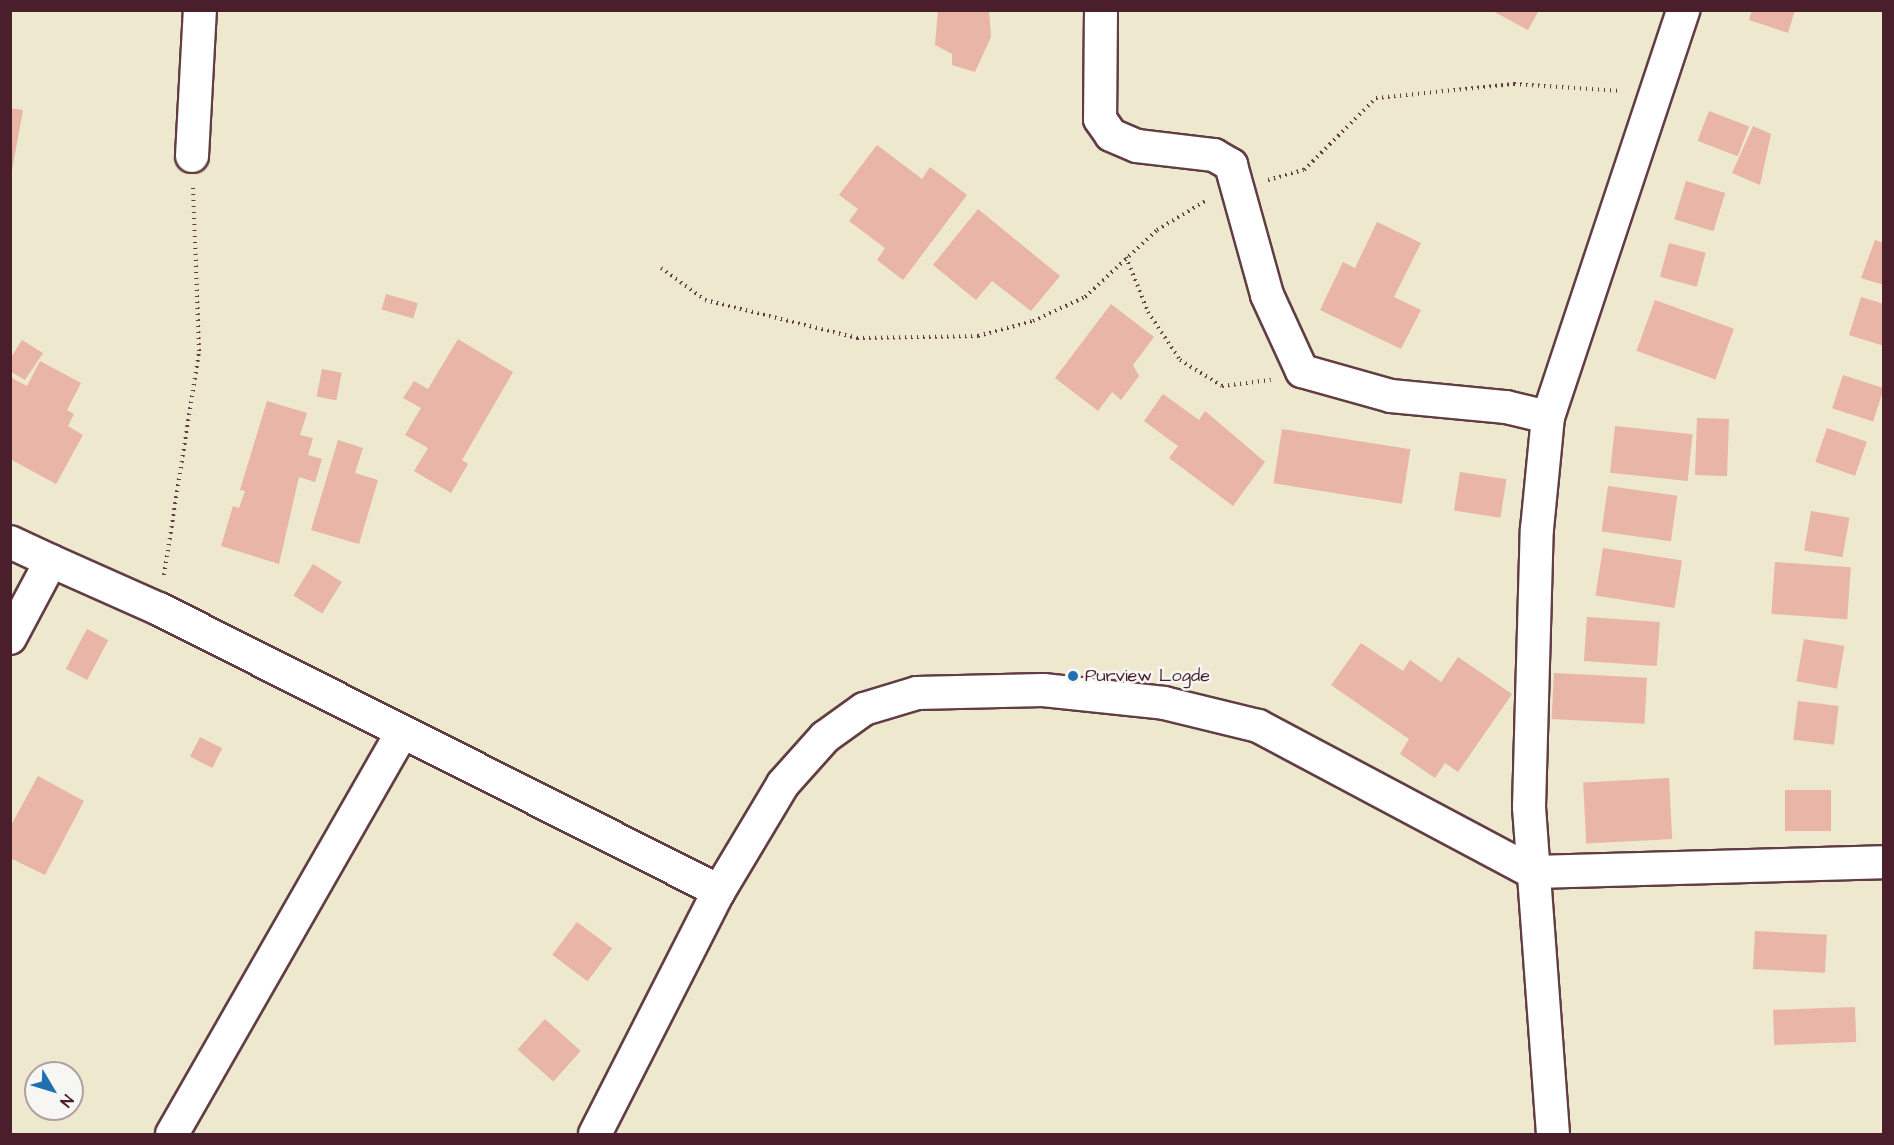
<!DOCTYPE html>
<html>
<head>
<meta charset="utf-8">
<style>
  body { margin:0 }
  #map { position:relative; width:1894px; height:1145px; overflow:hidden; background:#ede8ce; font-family:"Architects Daughter",sans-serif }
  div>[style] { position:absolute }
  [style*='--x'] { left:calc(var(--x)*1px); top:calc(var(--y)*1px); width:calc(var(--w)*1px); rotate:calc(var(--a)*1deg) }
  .building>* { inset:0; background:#e8b5a7; transform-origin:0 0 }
  .path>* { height:4px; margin-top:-2px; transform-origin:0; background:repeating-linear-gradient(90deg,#623d43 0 1.5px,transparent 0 6px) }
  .roads { filter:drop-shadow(2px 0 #623d43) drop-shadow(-2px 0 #623d43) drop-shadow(0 2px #623d43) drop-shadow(0 -2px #623d43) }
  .minor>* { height:32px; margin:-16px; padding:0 16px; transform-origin:16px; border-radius:16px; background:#fff }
  .dots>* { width:16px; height:16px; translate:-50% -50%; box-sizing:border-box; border:3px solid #f6f6f2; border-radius:50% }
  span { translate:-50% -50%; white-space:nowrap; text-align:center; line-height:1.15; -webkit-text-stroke:5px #f6f6f2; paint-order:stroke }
  .poi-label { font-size:18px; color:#4a1f2b }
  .left { translate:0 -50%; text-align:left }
  .frame { position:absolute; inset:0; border:12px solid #4a1f2b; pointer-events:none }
  .north { position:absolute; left:24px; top:1061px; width:60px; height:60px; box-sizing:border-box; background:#f6f6f2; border:2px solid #b1a0a2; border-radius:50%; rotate:128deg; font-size:16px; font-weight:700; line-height:24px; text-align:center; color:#4a1f2b }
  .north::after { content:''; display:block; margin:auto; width:21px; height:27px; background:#1f6fb2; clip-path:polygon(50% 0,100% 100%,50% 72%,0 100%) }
</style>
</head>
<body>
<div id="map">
  <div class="building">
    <div style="clip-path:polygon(938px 10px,989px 10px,991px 37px,975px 72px,952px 65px,952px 54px,935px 45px)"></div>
    <div style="clip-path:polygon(1491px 10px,1539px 10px,1528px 30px)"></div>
    <div style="clip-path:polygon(1752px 10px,1795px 10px,1788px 33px,1749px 20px)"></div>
    <div style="clip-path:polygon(10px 108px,23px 110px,12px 170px,10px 170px)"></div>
    <div style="left:1709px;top:111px;width:43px;height:32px;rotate:21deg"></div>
    <div style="clip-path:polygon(1753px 126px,1771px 134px,1760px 185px,1732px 173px)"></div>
    <div style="clip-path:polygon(877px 145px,922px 179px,930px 167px,967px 195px,903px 280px,877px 260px,885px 248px,849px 221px,858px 209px,839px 195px)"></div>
    <div style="left:1686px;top:181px;width:41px;height:40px;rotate:17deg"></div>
    <div style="clip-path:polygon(978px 209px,1060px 276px,1031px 311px,992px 281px,976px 300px,933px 265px)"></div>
    <div style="clip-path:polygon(1377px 222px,1421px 243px,1394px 297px,1421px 310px,1401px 349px,1320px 310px,1343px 262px,1355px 268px)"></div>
    <div style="clip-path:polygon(1875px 240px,1884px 243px,1884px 285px,1861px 278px)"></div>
    <div style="left:1669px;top:243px;width:38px;height:35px;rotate:15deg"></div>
    <div style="left:386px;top:294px;width:33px;height:16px;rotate:16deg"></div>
    <div style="clip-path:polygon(1861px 297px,1884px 304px,1884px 346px,1849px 335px)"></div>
    <div style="left:1655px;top:300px;width:84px;height:54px;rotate:20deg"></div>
    <div style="clip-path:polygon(1111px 304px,1154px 337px,1133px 365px,1139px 376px,1121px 400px,1112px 392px,1098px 411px,1055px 378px)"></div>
    <div style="clip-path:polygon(458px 339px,513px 372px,462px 460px,468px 464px,451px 493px,414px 471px,428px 448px,405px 435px,421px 408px,403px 398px,414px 381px,428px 389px)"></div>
    <div style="clip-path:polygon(22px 340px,43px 353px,25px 380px,10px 371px,10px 359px)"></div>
    <div style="clip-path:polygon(40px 361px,81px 383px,67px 410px,74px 414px,68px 426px,83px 435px,56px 484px,10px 459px,10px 377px,27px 386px)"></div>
    <div style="left:322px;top:369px;width:20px;height:28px;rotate:11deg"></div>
    <div style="left:1843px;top:375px;width:43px;height:35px;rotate:18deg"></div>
    <div style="clip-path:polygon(1163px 394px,1199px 420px,1205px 411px,1265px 462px,1233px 506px,1169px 458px,1178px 446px,1144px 421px)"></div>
    <div style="clip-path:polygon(267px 401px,307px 413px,300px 435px,313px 438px,308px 455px,322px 459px,315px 482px,299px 477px,279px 564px,221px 546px,233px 506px,239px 508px,245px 491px,240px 490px)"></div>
    <div style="left:1697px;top:418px;width:32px;height:57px;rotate:2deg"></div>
    <div style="left:1615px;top:426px;width:78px;height:47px;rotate:6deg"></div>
    <div style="left:1827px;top:428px;width:42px;height:36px;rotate:19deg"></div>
    <div style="left:1282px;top:429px;width:130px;height:55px;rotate:9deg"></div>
    <div style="clip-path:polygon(338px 440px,363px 448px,355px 473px,378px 480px,359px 544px,311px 530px)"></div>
    <div style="left:1460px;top:472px;width:47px;height:39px;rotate:9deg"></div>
    <div style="left:1608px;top:486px;width:70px;height:46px;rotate:8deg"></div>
    <div style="left:1811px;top:511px;width:39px;height:40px;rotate:10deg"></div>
    <div style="left:1603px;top:548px;width:80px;height:48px;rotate:9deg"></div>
    <div style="left:1775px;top:562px;width:76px;height:52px;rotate:4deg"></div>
    <div style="left:313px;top:564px;width:34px;height:37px;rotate:32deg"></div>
    <div style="left:1587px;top:617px;width:73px;height:44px;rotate:4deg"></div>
    <div style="left:87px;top:629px;width:24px;height:45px;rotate:28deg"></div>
    <div style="left:1804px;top:639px;width:41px;height:43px;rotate:10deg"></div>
    <div style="clip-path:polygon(1361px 643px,1403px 671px,1410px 660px,1441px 682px,1458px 657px,1512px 694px,1458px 772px,1445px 763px,1435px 778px,1400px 754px,1409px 739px,1331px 685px)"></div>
    <div style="left:1554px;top:673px;width:93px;height:46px;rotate:3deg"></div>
    <div style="left:1798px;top:701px;width:41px;height:39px;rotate:7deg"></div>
    <div style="left:200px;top:737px;width:25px;height:22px;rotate:27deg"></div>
    <div style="clip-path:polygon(38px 776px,84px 801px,45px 875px,10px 858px,10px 827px)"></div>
    <div style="left:1669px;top:778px;width:61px;height:86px;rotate:87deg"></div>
    <div style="left:1785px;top:790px;width:46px;height:41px"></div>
    <div style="left:577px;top:922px;width:44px;height:41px;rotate:37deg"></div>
    <div style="left:1755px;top:931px;width:72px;height:38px;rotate:3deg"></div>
    <div style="left:1855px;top:1007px;width:35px;height:82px;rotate:88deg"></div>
    <div style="left:545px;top:1019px;width:48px;height:41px;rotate:42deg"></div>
  </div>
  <div class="path">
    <div style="--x:1268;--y:180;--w:37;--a:-16"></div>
    <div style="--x:1304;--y:170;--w:102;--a:-45"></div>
    <div style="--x:1376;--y:98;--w:139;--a:-5.8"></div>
    <div style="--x:1514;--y:84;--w:108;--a:3.7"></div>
    <div style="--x:1126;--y:257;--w:59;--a:68.2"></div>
    <div style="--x:1148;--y:312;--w:58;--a:56.3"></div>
    <div style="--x:1180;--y:360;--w:49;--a:31.8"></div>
    <div style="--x:1222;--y:386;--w:49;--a:-7"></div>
    <div style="--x:661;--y:268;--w:54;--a:36"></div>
    <div style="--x:705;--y:300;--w:157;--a:14"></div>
    <div style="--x:857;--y:338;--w:121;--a:-0.9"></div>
    <div style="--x:978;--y:336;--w:57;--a:-15.3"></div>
    <div style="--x:1033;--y:321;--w:57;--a:-24.8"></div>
    <div style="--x:1085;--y:297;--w:98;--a:-42.9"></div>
    <div style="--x:1157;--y:230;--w:58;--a:-31"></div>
    <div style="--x:164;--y:575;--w:227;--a:-81.1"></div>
    <div style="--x:199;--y:351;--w:164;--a:-92.1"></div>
  </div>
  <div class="roads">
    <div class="minor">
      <div style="--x:1101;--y:10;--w:109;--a:90.5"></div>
      <div style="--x:1100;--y:119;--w:19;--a:55"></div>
      <div style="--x:1111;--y:135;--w:28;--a:23"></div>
      <div style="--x:1137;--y:146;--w:78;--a:6.7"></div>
      <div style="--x:1214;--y:155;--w:20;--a:30"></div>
      <div style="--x:1231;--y:165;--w:135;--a:74.5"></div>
      <div style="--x:1267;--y:295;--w:84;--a:65.3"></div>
      <div style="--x:1302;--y:371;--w:92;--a:15.7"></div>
      <div style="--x:1391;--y:396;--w:116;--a:5.5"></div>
      <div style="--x:1506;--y:407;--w:43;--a:13.4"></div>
      <div style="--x:192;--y:156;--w:146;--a:-86.9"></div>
      <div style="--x:10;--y:542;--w:45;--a:24.9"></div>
      <div style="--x:10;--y:638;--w:87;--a:-62"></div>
      <div style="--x:51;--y:561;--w:118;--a:24"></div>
      <div style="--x:159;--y:609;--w:627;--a:26.73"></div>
      <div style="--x:172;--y:1134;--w:463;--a:-60.2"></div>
      <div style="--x:595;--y:1134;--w:273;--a:-63"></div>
      <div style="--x:719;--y:891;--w:125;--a:-59.1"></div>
      <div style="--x:783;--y:784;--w:63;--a:-48.2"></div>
      <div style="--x:825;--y:737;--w:48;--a:-35.7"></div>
      <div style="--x:864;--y:709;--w:55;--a:-16.8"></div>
      <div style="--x:917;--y:693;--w:126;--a:-1.4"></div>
      <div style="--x:1043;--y:690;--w:122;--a:6.1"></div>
      <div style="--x:1164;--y:703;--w:97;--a:13.7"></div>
      <div style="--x:1258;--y:726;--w:311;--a:28"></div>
      <div style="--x:1533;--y:872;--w:351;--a:-1.6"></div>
      <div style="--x:1553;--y:1134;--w:328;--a:-94.2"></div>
      <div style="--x:1529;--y:807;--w:278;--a:-88.4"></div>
      <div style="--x:1537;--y:529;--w:113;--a:-84.4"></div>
      <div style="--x:1548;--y:417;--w:429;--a:-71.6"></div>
    </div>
  </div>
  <div class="dots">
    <div style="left:1073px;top:676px;background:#1f6fb2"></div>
  </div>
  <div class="poi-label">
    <span class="left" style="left:1085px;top:676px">Purview Logde</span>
  </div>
  <div class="frame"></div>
  <div class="north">N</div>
</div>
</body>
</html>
